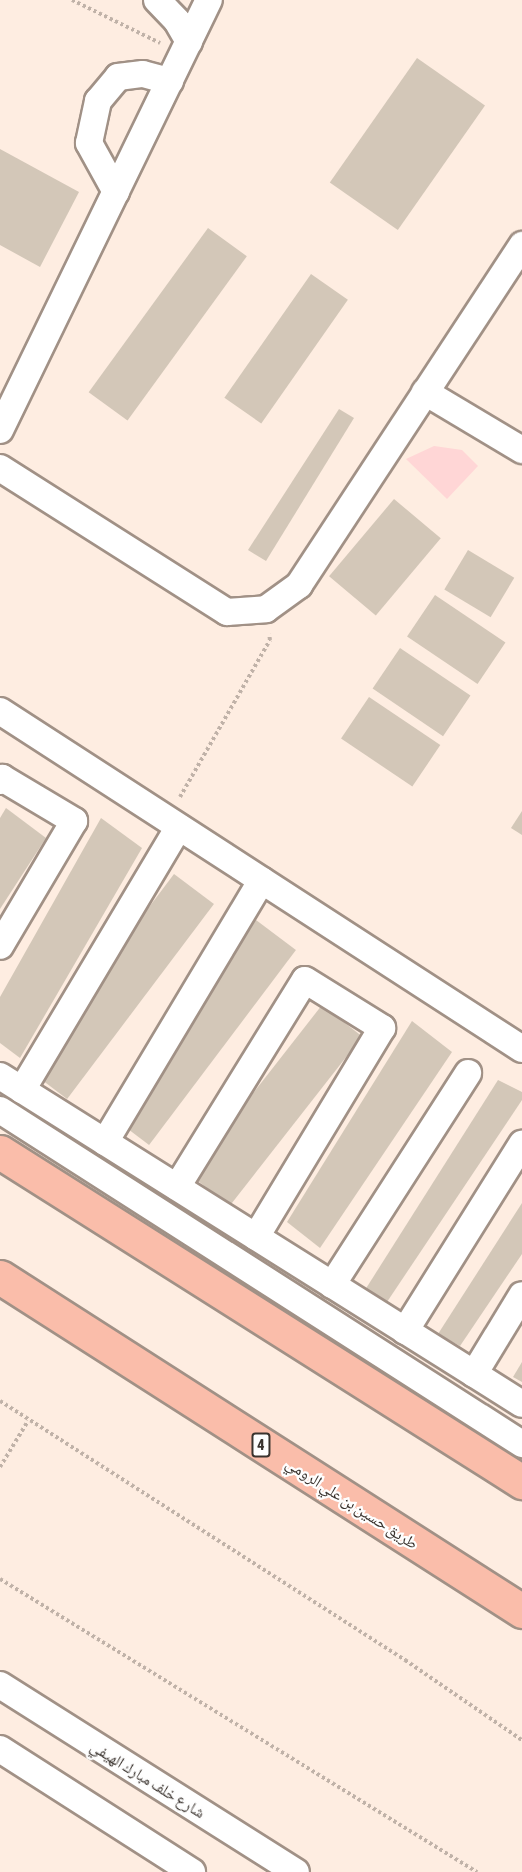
<!DOCTYPE html>
<html>
<head>
<meta charset="utf-8">
<style>
  body { margin:0 }
  #map { position:relative; width:522px; height:1872px; overflow:hidden; background:#feede1; font-family:"Asap Condensed","Noto Naskh Arabic",sans-serif }
  div>[style] { position:absolute }
  [style*='--x'] { left:calc(var(--x)*1px); top:calc(var(--y)*1px); width:calc(var(--w)*1px); rotate:calc(var(--a)*1deg) }
  .green>* { inset:0; background:#ffd6d6 }
  .building>* { inset:0; background:#d3c7b8; transform-origin:0 0 }
  .path>* { height:4px; margin-top:-2px; transform-origin:0; background:repeating-linear-gradient(90deg,#c0b2a8 0 3px,transparent 0 6px) }
  .roads { filter:drop-shadow(2px 0 #a19186) drop-shadow(-2px 0 #a19186) drop-shadow(0 2px #a19186) drop-shadow(0 -2px #a19186) }
  .minor>* { height:26px; margin:-13px; padding:0 13px; transform-origin:13px; border-radius:13px; background:#fff }
  .highway>* { height:33px; margin:-16.5px; padding:0 16.5px; transform-origin:16.5px; border-radius:16.5px; background:#fabdaa }
  span { translate:-50% -50%; white-space:nowrap; text-align:center; line-height:1.15; -webkit-text-stroke:4.5px #fefefe; paint-order:stroke }
  .shield-label span { padding:2px 4px; background:#fefefe; border:2px solid; border-radius:4px; -webkit-text-stroke-width:0 }
  .shield-label { font-size:15px; color:#3a332e; font-weight:700 }
  .street-label { font-size:16px; color:#3a332e }
</style>
</head>
<body>
<div id="map">
  <div class="green">
    <div style="clip-path:polygon(434px 446px,462px 450px,478px 466px,447px 499px,406px 459px)"></div>
  </div>
  <div class="building">
    <div style="left:417px;top:58px;width:83px;height:152px;rotate:35deg"></div>
    <div style="clip-path:polygon(0 149px,79px 192px,40px 267px,0 245px)"></div>
    <div style="left:208px;top:228px;width:48px;height:203px;rotate:36deg"></div>
    <div style="left:311px;top:274px;width:45px;height:151px;rotate:35deg"></div>
    <div style="clip-path:polygon(339px 409px,354px 418px,266px 561px,248px 550px)"></div>
    <div style="left:394px;top:499px;width:61px;height:101px;rotate:40deg"></div>
    <div style="left:468px;top:550px;width:54px;height:46px;rotate:31deg"></div>
    <div style="left:435px;top:595px;width:85px;height:50px;rotate:34deg"></div>
    <div style="left:400px;top:648px;width:85px;height:49px;rotate:34deg"></div>
    <div style="left:369px;top:697px;width:86px;height:50px;rotate:34deg"></div>
    <div style="clip-path:polygon(6px 808px,46px 838px,0 909px,0 818px)"></div>
    <div style="clip-path:polygon(522px 811px,522px 835px,511px 828px)"></div>
    <div style="clip-path:polygon(101px 818px,142px 848px,20px 1058px,0 1043px,0 997px)"></div>
    <div style="left:174px;top:874px;width:50px;height:244px;rotate:37deg"></div>
    <div style="left:256px;top:920px;width:50px;height:244px;rotate:37deg"></div>
    <div style="left:322px;top:1005px;width:51px;height:215px;rotate:38deg"></div>
    <div style="clip-path:polygon(412px 1021px,452px 1052px,320px 1248px,287px 1222px)"></div>
    <div style="clip-path:polygon(498px 1080px,522px 1092px,522px 1100px,387px 1302px,365px 1290px)"></div>
    <div style="clip-path:polygon(522px 1203px,522px 1254px,460px 1346px,438px 1334px)"></div>
    <div style="clip-path:polygon(522px 1362px,522px 1382px,513px 1377px)"></div>
  </div>
  <div class="path">
    <div style="--x:72;--y:0;--w:98;--a:26"></div>
    <div style="--x:180;--y:797;--w:181;--a:-60.2"></div>
    <div style="--x:270;--y:640;--w:6;--a:-99"></div>
    <div style="--x:0;--y:1401;--w:481;--a:32.6"></div>
    <div style="--x:405;--y:1660;--w:142;--a:34.4"></div>
    <div style="--x:0;--y:1467;--w:54;--a:-58.7"></div>
    <div style="--x:0;--y:1579;--w:560;--a:31.56"></div>
  </div>
  <div class="roads">
    <div class="minor">
      <div style="--x:157;--y:0;--w:29;--a:46"></div>
      <div style="--x:177;--y:21;--w:24;--a:60"></div>
      <div style="--x:116;--y:192;--w:56;--a:-118.9"></div>
      <div style="--x:89;--y:143;--w:43;--a:-77.9"></div>
      <div style="--x:98;--y:101;--w:31;--a:-50"></div>
      <div style="--x:118;--y:77;--w:25;--a:-7"></div>
      <div style="--x:143;--y:74;--w:28;--a:15"></div>
      <div style="--x:425;--y:392;--w:113;--a:30.9"></div>
      <div style="--x:0;--y:430;--w:478;--a:-64.1"></div>
      <div style="--x:0;--y:468;--w:269;--a:32.4"></div>
      <div style="--x:227;--y:612;--w:39;--a:-4"></div>
      <div style="--x:266;--y:609;--w:41;--a:-36"></div>
      <div style="--x:299;--y:585;--w:407;--a:-56.7"></div>
      <div style="--x:0;--y:711;--w:622;--a:32.92"></div>
      <div style="--x:0;--y:781;--w:4;--a:-56"></div>
      <div style="--x:2;--y:778;--w:84;--a:30.8"></div>
      <div style="--x:74;--y:821;--w:145;--a:120.6"></div>
      <div style="--x:0;--y:1076;--w:616;--a:32.14"></div>
      <div style="--x:22;--y:1090;--w:306;--a:-59.2"></div>
      <div style="--x:0;--y:1110;--w:620;--a:32.61"></div>
      <div style="--x:105;--y:1142;--w:305;--a:-59.1"></div>
      <div style="--x:177;--y:1187;--w:243;--a:-58.3"></div>
      <div style="--x:305;--y:980;--w:91;--a:31.9"></div>
      <div style="--x:382;--y:1028;--w:244;--a:121.1"></div>
      <div style="--x:332;--y:1285;--w:252;--a:-57.3"></div>
      <div style="--x:405;--y:1331;--w:221;--a:-58"></div>
      <div style="--x:474;--y:1374;--w:92;--a:-58.7"></div>
      <div style="--x:0;--y:1685;--w:350;--a:32.3"></div>
      <div style="--x:0;--y:1749;--w:228;--a:32.6"></div>
    </div>
    <div class="highway">
      <div style="--x:0;--y:1152;--w:618;--a:32.3"></div>
      <div style="--x:0;--y:1277;--w:620;--a:32.61"></div>
    </div>
  </div>
  <div class="shield-label">
    <span style="left:261px;top:1445px">4</span>
  </div>
  <div class="street-label">
    <span style="left:352px;top:1503px;rotate:33deg">طريق حسين بن علي الرومي</span>
    <span style="left:148px;top:1779px;rotate:32deg">شارع خلف مبارك الهيفي</span>
  </div>
</div>
</body>
</html>
